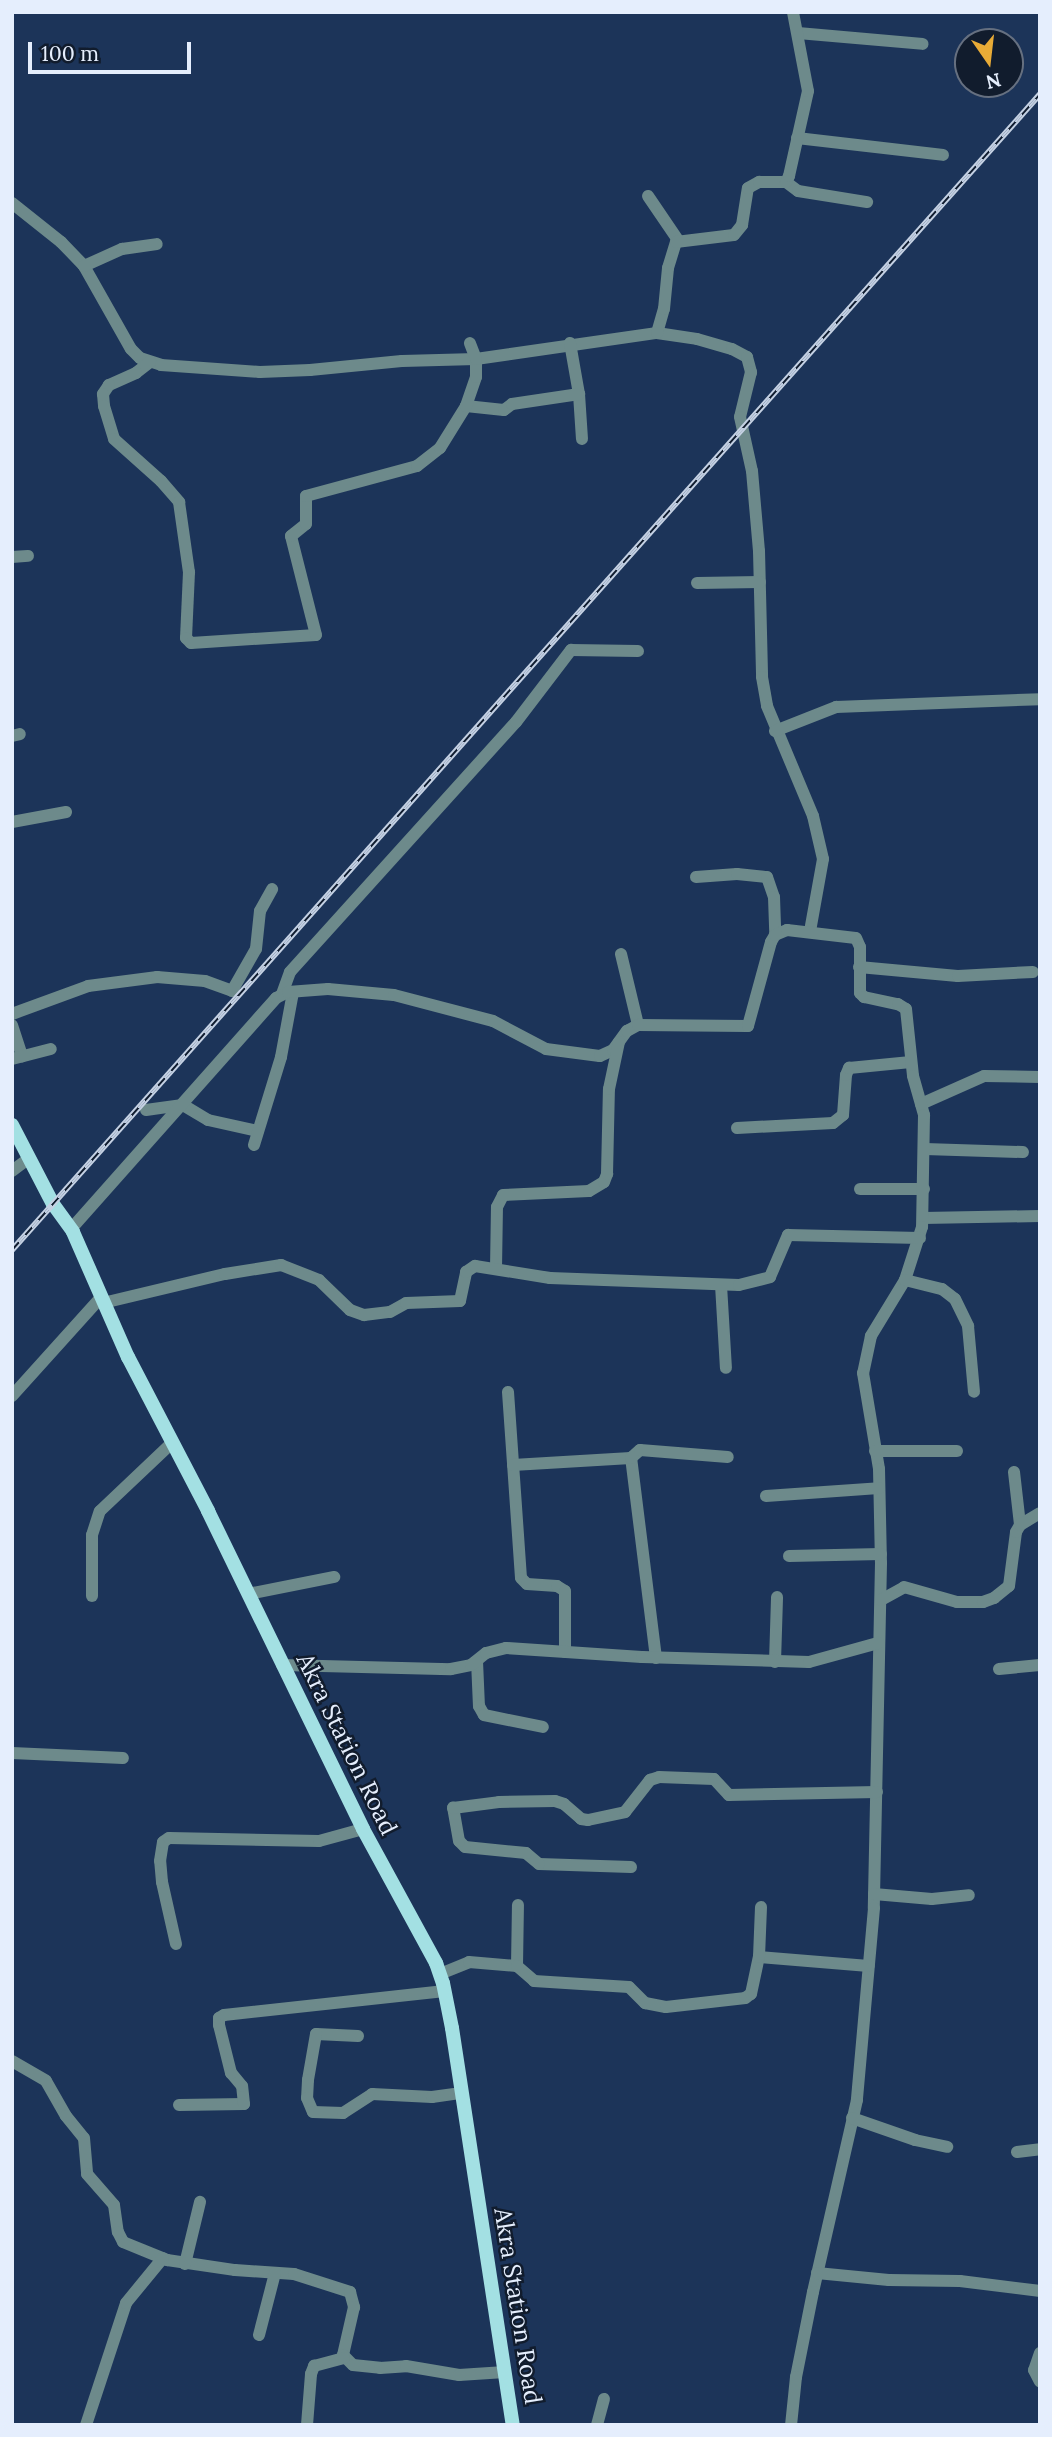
<!DOCTYPE html>
<html>
<head>
<meta charset="utf-8">
<style>
  body { margin:0 }
  #map { position:relative; width:1052px; height:2437px; overflow:hidden; background:#1c3459; font-family:Lora,serif }
  div>[style] { position:absolute }
  [style*='--x'] { left:calc(var(--x)*1px); top:calc(var(--y)*1px); width:calc(var(--w)*1px); rotate:calc(var(--a)*1deg) }
  .minor>* { height:12px; margin:-6px; padding:0 6px; transform-origin:6px; border-radius:6px; background:#6d8a8b }
  .major>* { height:14px; margin:-7px; padding:0 7px; transform-origin:7px; border-radius:7px; background:#a3e0e3 }
  .rail>* { height:6px; margin-top:-3px; transform-origin:0; background:repeating-linear-gradient(90deg,#111c2d 0 10px,#c5d1e3 0 20px); box-sizing:border-box; border-block:2px solid #c5d1e3 }
  span { translate:-50% -50%; white-space:nowrap; text-align:center; line-height:1.15; -webkit-text-stroke:5px #111c2d; paint-order:stroke }
  .street-label { font-size:24px; color:#e5eefd }
  .frame { position:absolute; inset:0; border:14px solid #e5eefd; pointer-events:none }
  .north { position:absolute; left:954px; top:28px; width:70px; height:70px; box-sizing:border-box; background:#111c2d; border:2px solid #667080; border-radius:50%; rotate:166deg; font-size:19px; font-weight:700; line-height:28px; text-align:center; color:#e5eefd }
  .north::after { content:''; display:block; margin:auto; width:24px; height:32px; background:#e8ab37; clip-path:polygon(50% 0,100% 100%,50% 72%,0 100%) }
  .scale { position:absolute; left:28px; top:42px; width:163px; height:32px; box-sizing:border-box; border:4px solid #e5eefd; border-top:0; padding-left:9px; font-size:21px; line-height:24px; white-space:nowrap; color:#e5eefd; -webkit-text-stroke:5px #111c2d; paint-order:stroke }
</style>
</head>
<body>
<div id="map">
  <div class="minor">
    <div style="--x:798;--y:33;--w:125;--a:5"></div>
    <div style="--x:797;--y:138;--w:147;--a:6.6"></div>
    <div style="--x:786;--y:182;--w:15;--a:37"></div>
    <div style="--x:798;--y:191;--w:70;--a:9.1"></div>
    <div style="--x:648;--y:196;--w:53;--a:55.7"></div>
    <div style="--x:12;--y:203;--w:63;--a:38.5"></div>
    <div style="--x:61;--y:242;--w:33;--a:46"></div>
    <div style="--x:84;--y:266;--w:95;--a:60.5"></div>
    <div style="--x:131;--y:349;--w:13;--a:45"></div>
    <div style="--x:140;--y:358;--w:22;--a:18"></div>
    <div style="--x:161;--y:365;--w:99;--a:4"></div>
    <div style="--x:260;--y:372;--w:50;--a:-2.3"></div>
    <div style="--x:310;--y:370;--w:92;--a:-5.6"></div>
    <div style="--x:402;--y:361;--w:74;--a:-1.5"></div>
    <div style="--x:476;--y:359;--w:183;--a:-8.2"></div>
    <div style="--x:657;--y:333;--w:40;--a:8.5"></div>
    <div style="--x:697;--y:339;--w:36;--a:16"></div>
    <div style="--x:732;--y:349;--w:17;--a:28"></div>
    <div style="--x:747;--y:357;--w:16;--a:75"></div>
    <div style="--x:751;--y:372;--w:46;--a:103.7"></div>
    <div style="--x:740;--y:417;--w:55;--a:77.5"></div>
    <div style="--x:752;--y:471;--w:80;--a:85"></div>
    <div style="--x:759;--y:551;--w:126;--a:88.6"></div>
    <div style="--x:762;--y:677;--w:29;--a:80"></div>
    <div style="--x:767;--y:706;--w:119;--a:67.3"></div>
    <div style="--x:813;--y:816;--w:44;--a:76.9"></div>
    <div style="--x:823;--y:859;--w:73;--a:100.2"></div>
    <div style="--x:84;--y:266;--w:42;--a:-24.1"></div>
    <div style="--x:122;--y:249;--w:35;--a:-8"></div>
    <div style="--x:657;--y:333;--w:25;--a:-74"></div>
    <div style="--x:664;--y:309;--w:41;--a:-84.4"></div>
    <div style="--x:668;--y:268;--w:27;--a:-73"></div>
    <div style="--x:676;--y:242;--w:58;--a:-6.9"></div>
    <div style="--x:734;--y:235;--w:13;--a:-51"></div>
    <div style="--x:742;--y:225;--w:37;--a:-81"></div>
    <div style="--x:748;--y:188;--w:13;--a:-29"></div>
    <div style="--x:759;--y:182;--w:27;--a:0"></div>
    <div style="--x:786;--y:182;--w:7;--a:-63"></div>
    <div style="--x:789;--y:176;--w:87;--a:-77.4"></div>
    <div style="--x:808;--y:91;--w:80;--a:-100.8"></div>
    <div style="--x:570;--y:343;--w:52;--a:80"></div>
    <div style="--x:579;--y:394;--w:45;--a:86.2"></div>
    <div style="--x:150;--y:362;--w:18;--a:142"></div>
    <div style="--x:136;--y:373;--w:30;--a:156"></div>
    <div style="--x:109;--y:385;--w:11;--a:124"></div>
    <div style="--x:103;--y:394;--w:12;--a:85"></div>
    <div style="--x:104;--y:406;--w:34;--a:73"></div>
    <div style="--x:114;--y:439;--w:63;--a:41.8"></div>
    <div style="--x:161;--y:481;--w:28;--a:49"></div>
    <div style="--x:179;--y:502;--w:71;--a:81.9"></div>
    <div style="--x:189;--y:572;--w:66;--a:92.6"></div>
    <div style="--x:186;--y:638;--w:7;--a:45"></div>
    <div style="--x:191;--y:643;--w:125;--a:-3.7"></div>
    <div style="--x:316;--y:635;--w:102;--a:-104.2"></div>
    <div style="--x:291;--y:536;--w:19;--a:-39"></div>
    <div style="--x:306;--y:524;--w:28;--a:-90"></div>
    <div style="--x:306;--y:496;--w:115;--a:-15.1"></div>
    <div style="--x:417;--y:466;--w:29;--a:-38"></div>
    <div style="--x:440;--y:448;--w:49;--a:-58.2"></div>
    <div style="--x:466;--y:406;--w:38;--a:6"></div>
    <div style="--x:504;--y:410;--w:10;--a:-37"></div>
    <div style="--x:512;--y:404;--w:68;--a:-8.5"></div>
    <div style="--x:466;--y:406;--w:31;--a:-71"></div>
    <div style="--x:476;--y:377;--w:18;--a:-90"></div>
    <div style="--x:476;--y:359;--w:17;--a:-111"></div>
    <div style="--x:12;--y:557;--w:16;--a:-4"></div>
    <div style="--x:697;--y:583;--w:63;--a:-0.9"></div>
    <div style="--x:775;--y:731;--w:66;--a:-21.5"></div>
    <div style="--x:836;--y:707;--w:204;--a:-2.2"></div>
    <div style="--x:12;--y:736;--w:8;--a:-14"></div>
    <div style="--x:12;--y:822;--w:55;--a:-10.5"></div>
    <div style="--x:696;--y:877;--w:41;--a:-4.2"></div>
    <div style="--x:737;--y:874;--w:30;--a:6"></div>
    <div style="--x:767;--y:877;--w:21;--a:71"></div>
    <div style="--x:774;--y:897;--w:38;--a:88"></div>
    <div style="--x:621;--y:954;--w:73;--a:76.5"></div>
    <div style="--x:859;--y:967;--w:99;--a:5.2"></div>
    <div style="--x:958;--y:976;--w:75;--a:-3.1"></div>
    <div style="--x:282;--y:994;--w:23;--a:-70"></div>
    <div style="--x:290;--y:972;--w:337;--a:-47.9"></div>
    <div style="--x:516;--y:722;--w:91;--a:-52.6"></div>
    <div style="--x:571;--y:650;--w:67;--a:0.9"></div>
    <div style="--x:12;--y:1014;--w:81;--a:-20.2"></div>
    <div style="--x:88;--y:986;--w:70;--a:-7.4"></div>
    <div style="--x:157;--y:977;--w:48;--a:4.8"></div>
    <div style="--x:205;--y:981;--w:29;--a:20"></div>
    <div style="--x:232;--y:991;--w:48;--a:-60.3"></div>
    <div style="--x:256;--y:949;--w:38;--a:-84"></div>
    <div style="--x:260;--y:911;--w:25;--a:-61"></div>
    <div style="--x:12;--y:1025;--w:33;--a:72"></div>
    <div style="--x:12;--y:1059;--w:40;--a:-14.4"></div>
    <div style="--x:921;--y:1104;--w:69;--a:-24"></div>
    <div style="--x:984;--y:1076;--w:56;--a:1"></div>
    <div style="--x:146;--y:1110;--w:37;--a:-8"></div>
    <div style="--x:183;--y:1105;--w:29;--a:31"></div>
    <div style="--x:208;--y:1120;--w:51;--a:12.4"></div>
    <div style="--x:737;--y:1128;--w:96;--a:-3"></div>
    <div style="--x:833;--y:1123;--w:13;--a:-39"></div>
    <div style="--x:843;--y:1115;--w:40;--a:-85.7"></div>
    <div style="--x:846;--y:1075;--w:8;--a:-67"></div>
    <div style="--x:849;--y:1068;--w:62;--a:-5.5"></div>
    <div style="--x:254;--y:1145;--w:92;--a:-72.9"></div>
    <div style="--x:281;--y:1057;--w:66;--a:-79.5"></div>
    <div style="--x:925;--y:1149;--w:98;--a:1.8"></div>
    <div style="--x:12;--y:1171;--w:20;--a:-37"></div>
    <div style="--x:860;--y:1189;--w:64;--a:0"></div>
    <div style="--x:923;--y:1218;--w:117;--a:-1"></div>
    <div style="--x:71;--y:1229;--w:309;--a:-48.4"></div>
    <div style="--x:276;--y:998;--w:13;--a:-27"></div>
    <div style="--x:288;--y:992;--w:40;--a:-4.3"></div>
    <div style="--x:328;--y:989;--w:66;--a:5.2"></div>
    <div style="--x:394;--y:995;--w:102;--a:14.7"></div>
    <div style="--x:493;--y:1021;--w:60;--a:27.8"></div>
    <div style="--x:546;--y:1049;--w:54;--a:7.4"></div>
    <div style="--x:600;--y:1056;--w:14;--a:-25"></div>
    <div style="--x:613;--y:1050;--w:24;--a:-54"></div>
    <div style="--x:627;--y:1031;--w:13;--a:-29"></div>
    <div style="--x:638;--y:1025;--w:110;--a:0.5"></div>
    <div style="--x:748;--y:1026;--w:87;--a:-74.7"></div>
    <div style="--x:771;--y:942;--w:8;--a:-60"></div>
    <div style="--x:775;--y:935;--w:13;--a:-23"></div>
    <div style="--x:787;--y:930;--w:69;--a:6.6"></div>
    <div style="--x:856;--y:938;--w:10;--a:66"></div>
    <div style="--x:860;--y:947;--w:46;--a:90"></div>
    <div style="--x:860;--y:993;--w:6;--a:45"></div>
    <div style="--x:864;--y:997;--w:35;--a:12"></div>
    <div style="--x:898;--y:1004;--w:9;--a:32"></div>
    <div style="--x:906;--y:1009;--w:67;--a:84"></div>
    <div style="--x:913;--y:1076;--w:41;--a:74.2"></div>
    <div style="--x:924;--y:1115;--w:112;--a:91"></div>
    <div style="--x:922;--y:1227;--w:56;--a:107.8"></div>
    <div style="--x:905;--y:1280;--w:66;--a:121.3"></div>
    <div style="--x:871;--y:1336;--w:38;--a:102"></div>
    <div style="--x:863;--y:1373;--w:97;--a:80.5"></div>
    <div style="--x:879;--y:1469;--w:94;--a:88.8"></div>
    <div style="--x:881;--y:1563;--w:345;--a:91.2"></div>
    <div style="--x:874;--y:1908;--w:193;--a:95.1"></div>
    <div style="--x:857;--y:2100;--w:197;--a:102.9"></div>
    <div style="--x:813;--y:2292;--w:87;--a:101.3"></div>
    <div style="--x:796;--y:2377;--w:48;--a:95.9"></div>
    <div style="--x:496;--y:1269;--w:62;--a:-89.1"></div>
    <div style="--x:497;--y:1207;--w:13;--a:-63"></div>
    <div style="--x:503;--y:1195;--w:86;--a:-2.7"></div>
    <div style="--x:589;--y:1191;--w:17;--a:-31"></div>
    <div style="--x:604;--y:1182;--w:9;--a:-69"></div>
    <div style="--x:607;--y:1174;--w:85;--a:-88.7"></div>
    <div style="--x:609;--y:1089;--w:48;--a:-78"></div>
    <div style="--x:905;--y:1280;--w:38;--a:14"></div>
    <div style="--x:942;--y:1289;--w:16;--a:38"></div>
    <div style="--x:955;--y:1299;--w:30;--a:64"></div>
    <div style="--x:968;--y:1326;--w:66;--a:84.8"></div>
    <div style="--x:721;--y:1285;--w:83;--a:86.6"></div>
    <div style="--x:103;--y:1303;--w:125;--a:-13.4"></div>
    <div style="--x:225;--y:1274;--w:57;--a:-9.1"></div>
    <div style="--x:281;--y:1265;--w:41;--a:21.5"></div>
    <div style="--x:319;--y:1280;--w:43;--a:44.1"></div>
    <div style="--x:350;--y:1310;--w:15;--a:20"></div>
    <div style="--x:364;--y:1315;--w:26;--a:-7"></div>
    <div style="--x:390;--y:1312;--w:18;--a:-29"></div>
    <div style="--x:406;--y:1303;--w:54;--a:-2.1"></div>
    <div style="--x:460;--y:1301;--w:30;--a:-78"></div>
    <div style="--x:466;--y:1272;--w:11;--a:-34"></div>
    <div style="--x:475;--y:1266;--w:76;--a:9.1"></div>
    <div style="--x:550;--y:1278;--w:189;--a:2.1"></div>
    <div style="--x:739;--y:1285;--w:32;--a:-14"></div>
    <div style="--x:770;--y:1277;--w:46;--a:-66.8"></div>
    <div style="--x:788;--y:1235;--w:132;--a:1.3"></div>
    <div style="--x:508;--y:1392;--w:186;--a:86"></div>
    <div style="--x:521;--y:1578;--w:8;--a:45"></div>
    <div style="--x:527;--y:1584;--w:30;--a:4"></div>
    <div style="--x:557;--y:1586;--w:9;--a:32"></div>
    <div style="--x:565;--y:1591;--w:61;--a:90"></div>
    <div style="--x:12;--y:1396;--w:133;--a:-48"></div>
    <div style="--x:875;--y:1451;--w:82;--a:0"></div>
    <div style="--x:513;--y:1465;--w:118;--a:-3.4"></div>
    <div style="--x:1014;--y:1472;--w:53;--a:83.5"></div>
    <div style="--x:766;--y:1496;--w:113;--a:-4"></div>
    <div style="--x:789;--y:1556;--w:92;--a:-1.2"></div>
    <div style="--x:248;--y:1594;--w:88;--a:-11.2"></div>
    <div style="--x:92;--y:1596;--w:61;--a:-90"></div>
    <div style="--x:92;--y:1535;--w:25;--a:-72"></div>
    <div style="--x:100;--y:1511;--w:99;--a:-43.4"></div>
    <div style="--x:881;--y:1600;--w:26;--a:-29"></div>
    <div style="--x:904;--y:1587;--w:55;--a:15.8"></div>
    <div style="--x:957;--y:1602;--w:26;--a:0"></div>
    <div style="--x:983;--y:1602;--w:12;--a:-20"></div>
    <div style="--x:994;--y:1598;--w:19;--a:-39"></div>
    <div style="--x:1009;--y:1586;--w:54;--a:-82.6"></div>
    <div style="--x:1016;--y:1532;--w:8;--a:-60"></div>
    <div style="--x:1020;--y:1525;--w:23;--a:-31"></div>
    <div style="--x:656;--y:1658;--w:202;--a:-97.1"></div>
    <div style="--x:631;--y:1458;--w:12;--a:-42"></div>
    <div style="--x:640;--y:1450;--w:88;--a:4.5"></div>
    <div style="--x:477;--y:1661;--w:45;--a:87.5"></div>
    <div style="--x:479;--y:1706;--w:10;--a:61"></div>
    <div style="--x:484;--y:1715;--w:60;--a:11.5"></div>
    <div style="--x:775;--y:1662;--w:65;--a:-88.2"></div>
    <div style="--x:282;--y:1665;--w:169;--a:1.4"></div>
    <div style="--x:451;--y:1669;--w:20;--a:-11"></div>
    <div style="--x:471;--y:1665;--w:19;--a:-39"></div>
    <div style="--x:486;--y:1653;--w:21;--a:-14"></div>
    <div style="--x:506;--y:1648;--w:136;--a:3.8"></div>
    <div style="--x:642;--y:1657;--w:167;--a:1.7"></div>
    <div style="--x:809;--y:1662;--w:72;--a:-15.4"></div>
    <div style="--x:999;--y:1669;--w:41;--a:-5.6"></div>
    <div style="--x:12;--y:1753;--w:111;--a:2.6"></div>
    <div style="--x:631;--y:1867;--w:92;--a:-178.1"></div>
    <div style="--x:539;--y:1864;--w:17;--a:-140"></div>
    <div style="--x:526;--y:1853;--w:61;--a:-174.4"></div>
    <div style="--x:465;--y:1847;--w:8;--a:-135"></div>
    <div style="--x:459;--y:1841;--w:34;--a:-100"></div>
    <div style="--x:453;--y:1808;--w:46;--a:-7.4"></div>
    <div style="--x:499;--y:1802;--w:56;--a:-1"></div>
    <div style="--x:555;--y:1801;--w:9;--a:18"></div>
    <div style="--x:564;--y:1804;--w:23;--a:41"></div>
    <div style="--x:581;--y:1819;--w:7;--a:8"></div>
    <div style="--x:588;--y:1820;--w:38;--a:-12"></div>
    <div style="--x:625;--y:1812;--w:41;--a:-52"></div>
    <div style="--x:650;--y:1780;--w:9;--a:-18"></div>
    <div style="--x:659;--y:1777;--w:55;--a:2.1"></div>
    <div style="--x:714;--y:1779;--w:22;--a:47"></div>
    <div style="--x:729;--y:1795;--w:148;--a:-1.2"></div>
    <div style="--x:874;--y:1894;--w:58;--a:4.9"></div>
    <div style="--x:932;--y:1899;--w:37;--a:-6"></div>
    <div style="--x:176;--y:1944;--w:64;--a:-102.7"></div>
    <div style="--x:162;--y:1882;--w:21;--a:-95"></div>
    <div style="--x:160;--y:1861;--w:19;--a:-81"></div>
    <div style="--x:163;--y:1842;--w:7;--a:-34"></div>
    <div style="--x:169;--y:1838;--w:150;--a:1.1"></div>
    <div style="--x:319;--y:1841;--w:46;--a:-15.3"></div>
    <div style="--x:759;--y:1957;--w:110;--a:4.7"></div>
    <div style="--x:517;--y:1966;--w:61;--a:-89.1"></div>
    <div style="--x:440;--y:1974;--w:31;--a:-22"></div>
    <div style="--x:469;--y:1962;--w:48;--a:4.8"></div>
    <div style="--x:517;--y:1966;--w:23;--a:41"></div>
    <div style="--x:534;--y:1981;--w:95;--a:3.6"></div>
    <div style="--x:629;--y:1987;--w:23;--a:45"></div>
    <div style="--x:645;--y:2003;--w:21;--a:11"></div>
    <div style="--x:666;--y:2007;--w:80;--a:-6.5"></div>
    <div style="--x:745;--y:1998;--w:7;--a:-34"></div>
    <div style="--x:751;--y:1994;--w:38;--a:-78"></div>
    <div style="--x:759;--y:1957;--w:50;--a:-87.7"></div>
    <div style="--x:358;--y:2036;--w:42;--a:-177.3"></div>
    <div style="--x:316;--y:2034;--w:47;--a:99.9"></div>
    <div style="--x:308;--y:2080;--w:18;--a:93"></div>
    <div style="--x:307;--y:2098;--w:15;--a:67"></div>
    <div style="--x:313;--y:2112;--w:30;--a:2"></div>
    <div style="--x:343;--y:2113;--w:35;--a:-33"></div>
    <div style="--x:372;--y:2094;--w:60;--a:2.9"></div>
    <div style="--x:432;--y:2097;--w:28;--a:-8"></div>
    <div style="--x:12;--y:2061;--w:39;--a:30"></div>
    <div style="--x:46;--y:2081;--w:40;--a:60.3"></div>
    <div style="--x:66;--y:2116;--w:28;--a:51"></div>
    <div style="--x:84;--y:2138;--w:36;--a:85"></div>
    <div style="--x:87;--y:2174;--w:41;--a:48.9"></div>
    <div style="--x:114;--y:2205;--w:27;--a:82"></div>
    <div style="--x:118;--y:2232;--w:11;--a:63"></div>
    <div style="--x:123;--y:2242;--w:48;--a:22.2"></div>
    <div style="--x:167;--y:2260;--w:69;--a:8.4"></div>
    <div style="--x:235;--y:2270;--w:59;--a:3.9"></div>
    <div style="--x:294;--y:2274;--w:59;--a:17.8"></div>
    <div style="--x:350;--y:2292;--w:16;--a:75"></div>
    <div style="--x:354;--y:2307;--w:49;--a:102.9"></div>
    <div style="--x:343;--y:2355;--w:14;--a:45"></div>
    <div style="--x:353;--y:2365;--w:27;--a:6"></div>
    <div style="--x:380;--y:2368;--w:26;--a:-4"></div>
    <div style="--x:406;--y:2366;--w:54;--a:9.6"></div>
    <div style="--x:459;--y:2375;--w:46;--a:-3.7"></div>
    <div style="--x:179;--y:2105;--w:65;--a:-0.9"></div>
    <div style="--x:244;--y:2104;--w:18;--a:-96"></div>
    <div style="--x:242;--y:2086;--w:17;--a:-130"></div>
    <div style="--x:231;--y:2073;--w:49;--a:-104"></div>
    <div style="--x:219;--y:2025;--w:7;--a:-90"></div>
    <div style="--x:219;--y:2018;--w:6;--a:-31"></div>
    <div style="--x:224;--y:2015;--w:222;--a:-6.2"></div>
    <div style="--x:852;--y:2118;--w:67;--a:19.2"></div>
    <div style="--x:915;--y:2140;--w:33;--a:12"></div>
    <div style="--x:1017;--y:2152;--w:23;--a:-7"></div>
    <div style="--x:185;--y:2264;--w:64;--a:-76.4"></div>
    <div style="--x:817;--y:2273;--w:72;--a:5.6"></div>
    <div style="--x:889;--y:2280;--w:71;--a:0.8"></div>
    <div style="--x:960;--y:2281;--w:81;--a:7.1"></div>
    <div style="--x:259;--y:2335;--w:64;--a:-75.5"></div>
    <div style="--x:1040;--y:2353;--w:18;--a:109"></div>
    <div style="--x:1034;--y:2370;--w:13;--a:63"></div>
    <div style="--x:86;--y:2425;--w:128;--a:-71.8"></div>
    <div style="--x:126;--y:2303;--w:58;--a:-50.6"></div>
    <div style="--x:307;--y:2425;--w:51;--a:-85.5"></div>
    <div style="--x:311;--y:2374;--w:9;--a:-69"></div>
    <div style="--x:314;--y:2366;--w:31;--a:-15"></div>
    <div style="--x:597;--y:2425;--w:27;--a:-75"></div>
  </div>
  <div class="major">
    <div style="--x:12;--y:1125;--w:89;--a:62.6"></div>
    <div style="--x:53;--y:1204;--w:34;--a:54"></div>
    <div style="--x:73;--y:1232;--w:137;--a:66.3"></div>
    <div style="--x:128;--y:1357;--w:174;--a:62.5"></div>
    <div style="--x:208;--y:1511;--w:354;--a:64"></div>
    <div style="--x:363;--y:1829;--w:153;--a:61.4"></div>
    <div style="--x:436;--y:1963;--w:21;--a:71"></div>
    <div style="--x:443;--y:1983;--w:46;--a:78.7"></div>
    <div style="--x:452;--y:2028;--w:402;--a:81.3"></div>
  </div>
  <div class="rail">
    <div style="--x:12;--y:1250;--w:1547;--a:-48.35"></div>
  </div>
  <div class="street-label">
    <span style="left:347px;top:1744px;rotate:64deg">Akra Station Road</span>
    <span style="left:518px;top:2306px;rotate:81deg">Akra Station Road</span>
  </div>
  <div class="frame"></div>
  <div class="north">N</div>
  <div class="scale">100 m</div>
</div>
</body>
</html>
